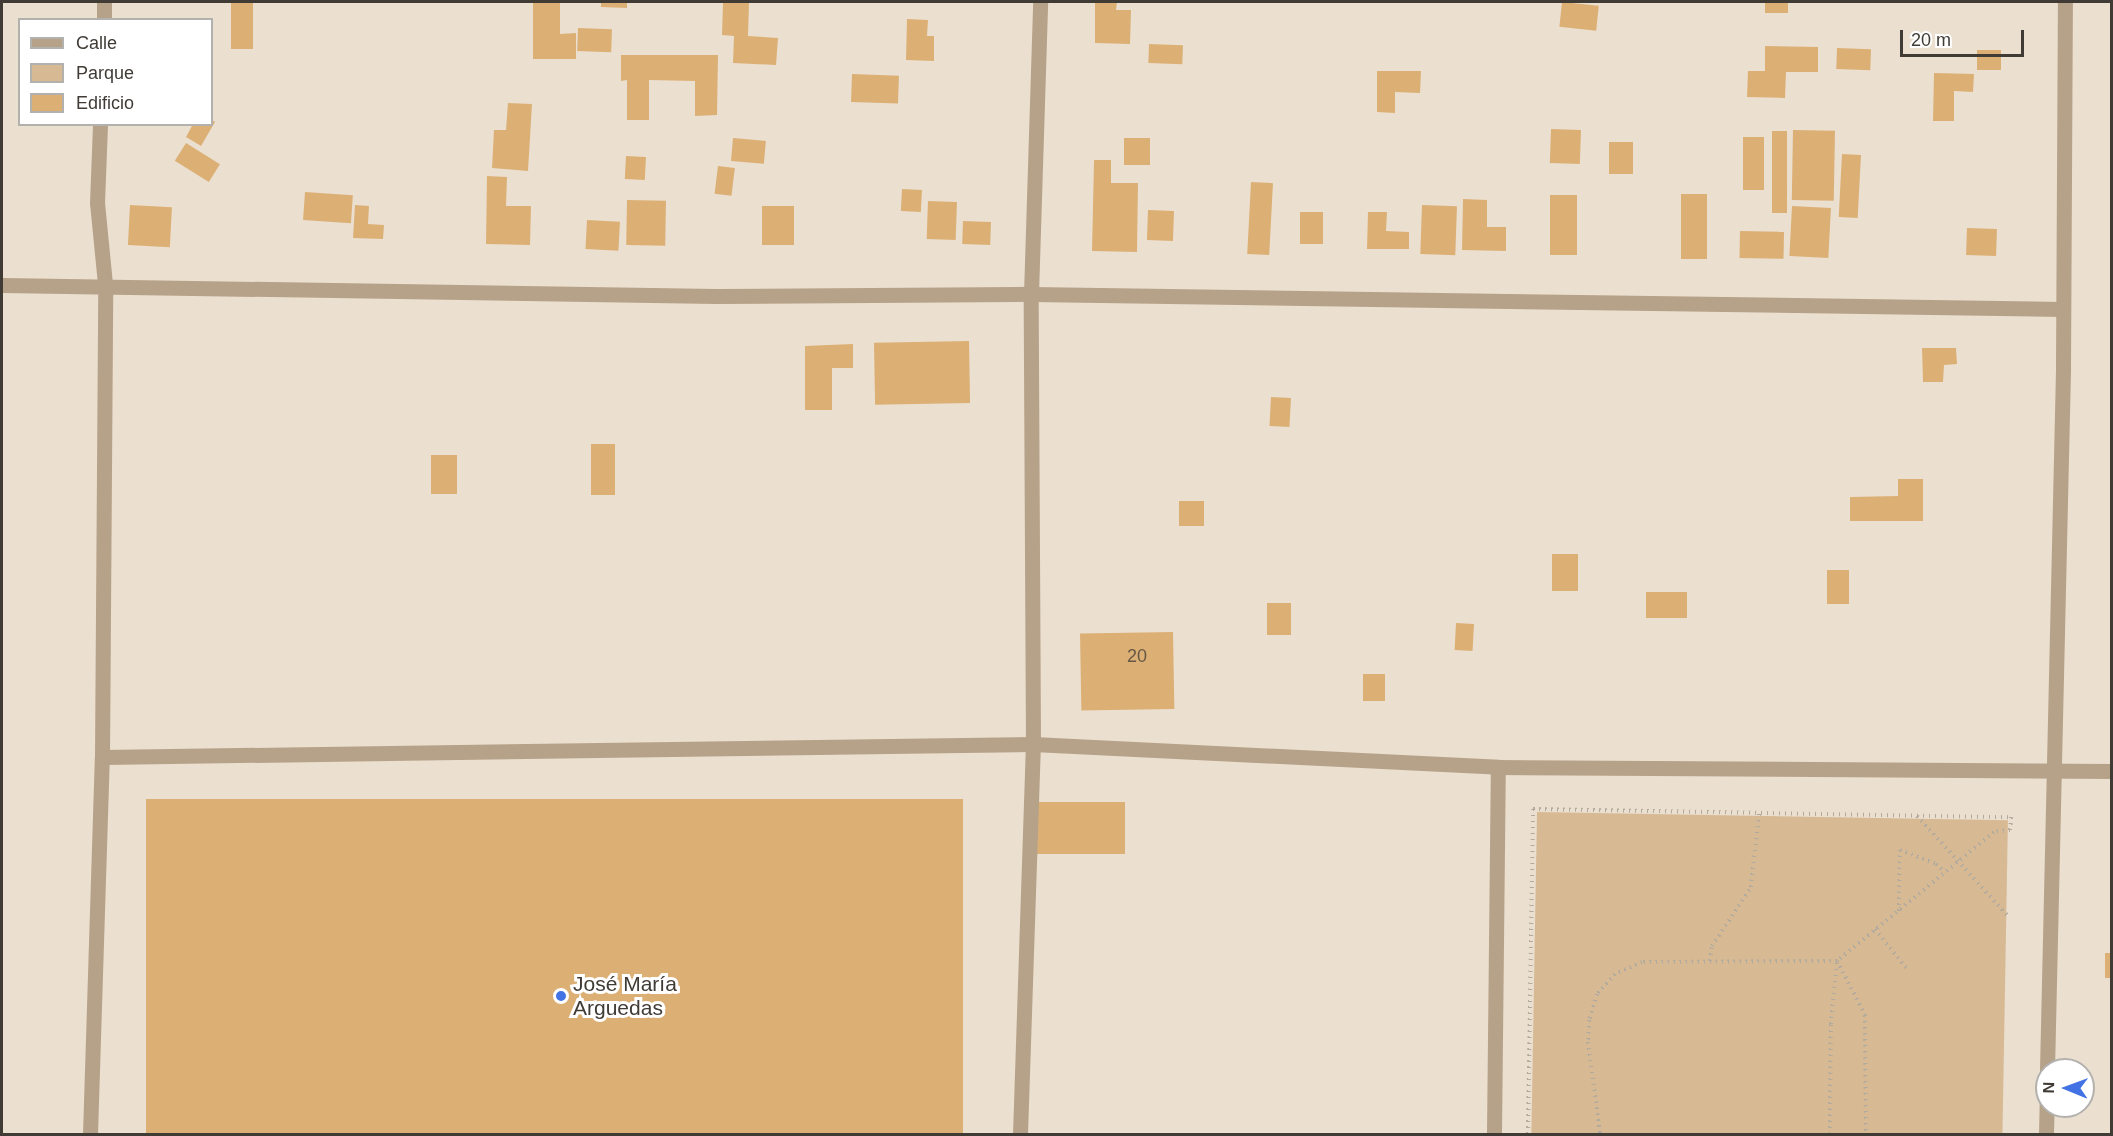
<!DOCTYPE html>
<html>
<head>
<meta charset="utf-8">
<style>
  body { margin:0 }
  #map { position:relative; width:2113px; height:1136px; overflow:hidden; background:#ebdfd0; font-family:Arial,sans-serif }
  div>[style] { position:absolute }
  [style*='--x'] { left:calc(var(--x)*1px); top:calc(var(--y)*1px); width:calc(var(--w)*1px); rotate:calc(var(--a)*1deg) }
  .green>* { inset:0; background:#d7ba94; transform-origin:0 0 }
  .building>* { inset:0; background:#dcb075; transform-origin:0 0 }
  .path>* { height:4px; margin-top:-2px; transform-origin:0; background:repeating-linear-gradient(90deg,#b3aa9e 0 1.5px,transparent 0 6px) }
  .minor>* { height:15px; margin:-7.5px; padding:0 7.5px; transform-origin:7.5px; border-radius:7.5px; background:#b5a289 }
  .dots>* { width:16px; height:16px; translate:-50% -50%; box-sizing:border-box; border:3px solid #fff; border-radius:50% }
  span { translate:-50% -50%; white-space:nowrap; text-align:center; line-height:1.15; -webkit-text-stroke:6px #fff; paint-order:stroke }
  .number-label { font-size:18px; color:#675845 }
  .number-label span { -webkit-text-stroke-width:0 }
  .poi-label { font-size:21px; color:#403b35 }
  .left { translate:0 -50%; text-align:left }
  .frame { position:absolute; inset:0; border:3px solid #403b35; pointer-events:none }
  .legend { position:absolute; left:18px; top:18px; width:195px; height:108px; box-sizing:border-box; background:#fff; border:2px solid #b3b1ae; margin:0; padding:8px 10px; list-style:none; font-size:18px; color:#403b35 }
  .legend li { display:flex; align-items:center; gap:12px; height:30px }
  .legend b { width:30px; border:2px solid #b3b1ae }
  .north { position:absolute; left:2035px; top:1058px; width:60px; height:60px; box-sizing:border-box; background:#fff; border:2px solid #b3b1ae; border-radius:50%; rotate:271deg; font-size:16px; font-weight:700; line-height:24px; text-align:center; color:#403b35 }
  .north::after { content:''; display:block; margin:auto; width:21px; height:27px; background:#4272e3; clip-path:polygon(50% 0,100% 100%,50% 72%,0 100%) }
  .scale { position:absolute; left:1900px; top:30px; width:124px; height:27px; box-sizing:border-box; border:3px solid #403b35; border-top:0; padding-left:8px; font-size:18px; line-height:21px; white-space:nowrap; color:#403b35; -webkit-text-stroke:4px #fff; paint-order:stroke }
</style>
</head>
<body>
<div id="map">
  <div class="green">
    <div style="left:1537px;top:812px;width:471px;height:322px;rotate:1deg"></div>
  </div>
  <div class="building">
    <div style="left:231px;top:2px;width:22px;height:47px"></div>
    <div style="clip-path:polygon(533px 2px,560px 2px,560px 34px,576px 33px,576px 59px,533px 59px)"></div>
    <div style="clip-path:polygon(601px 2px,627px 2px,627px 8px,601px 7px)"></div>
    <div style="clip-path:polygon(723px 2px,749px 3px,748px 36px,778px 38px,776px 65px,733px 63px,734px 36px,722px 35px)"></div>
    <div style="clip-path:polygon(1095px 2px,1117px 2px,1116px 10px,1131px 10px,1130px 44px,1095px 43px)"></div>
    <div style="left:1562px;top:2px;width:37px;height:25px;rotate:6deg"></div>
    <div style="left:1765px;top:2px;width:23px;height:11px"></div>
    <div style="clip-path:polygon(907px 19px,928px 20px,927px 36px,934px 36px,934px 61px,906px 60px)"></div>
    <div style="left:578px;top:28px;width:34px;height:23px;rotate:2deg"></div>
    <div style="left:1149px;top:44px;width:34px;height:19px;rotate:2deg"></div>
    <div style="clip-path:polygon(1765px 46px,1818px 47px,1818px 72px,1786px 72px,1785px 98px,1747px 97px,1748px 71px,1765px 71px)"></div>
    <div style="left:1837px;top:48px;width:34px;height:21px;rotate:2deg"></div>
    <div style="left:1977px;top:50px;width:24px;height:20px"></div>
    <div style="clip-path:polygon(621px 55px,718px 55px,717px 115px,695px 116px,695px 81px,649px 80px,649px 120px,627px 120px,627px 80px,621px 81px)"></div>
    <div style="clip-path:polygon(1377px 71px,1421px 71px,1420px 93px,1395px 92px,1395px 113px,1377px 112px)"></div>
    <div style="clip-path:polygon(1934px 73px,1974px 74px,1973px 92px,1954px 91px,1954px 121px,1933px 121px)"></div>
    <div style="left:852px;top:74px;width:47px;height:28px;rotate:2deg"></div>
    <div style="clip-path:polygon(508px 103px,532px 104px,528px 171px,492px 168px,494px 130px,506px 130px)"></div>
    <div style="clip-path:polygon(212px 120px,215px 122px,201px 146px,186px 137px,193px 124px,212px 124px)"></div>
    <div style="left:1581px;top:130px;width:34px;height:30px;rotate:92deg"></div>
    <div style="left:1793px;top:130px;width:42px;height:70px;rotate:1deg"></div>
    <div style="left:1772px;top:131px;width:15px;height:82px"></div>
    <div style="left:1743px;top:137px;width:21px;height:53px"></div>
    <div style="left:733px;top:138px;width:33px;height:23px;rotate:5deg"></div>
    <div style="left:1124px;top:138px;width:26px;height:27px"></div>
    <div style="left:1609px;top:142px;width:24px;height:32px"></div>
    <div style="left:186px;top:143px;width:40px;height:21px;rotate:32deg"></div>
    <div style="left:1842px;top:154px;width:19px;height:63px;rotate:3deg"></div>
    <div style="left:626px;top:156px;width:20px;height:23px;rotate:3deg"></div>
    <div style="clip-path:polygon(1094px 160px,1111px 160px,1111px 183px,1138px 183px,1137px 252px,1092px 251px)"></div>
    <div style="left:718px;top:166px;width:17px;height:28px;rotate:7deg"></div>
    <div style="clip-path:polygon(487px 176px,507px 177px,506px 206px,531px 206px,530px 245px,486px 244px)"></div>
    <div style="left:1251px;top:182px;width:22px;height:72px;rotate:3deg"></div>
    <div style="left:902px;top:189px;width:20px;height:22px;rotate:3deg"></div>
    <div style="left:305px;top:192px;width:48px;height:28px;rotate:4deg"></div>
    <div style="left:1681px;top:194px;width:26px;height:65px"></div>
    <div style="left:1550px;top:195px;width:27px;height:60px"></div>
    <div style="clip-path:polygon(1463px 199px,1487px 200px,1487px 227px,1506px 227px,1506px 251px,1462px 250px)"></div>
    <div style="left:627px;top:200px;width:39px;height:45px;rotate:1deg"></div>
    <div style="left:928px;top:201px;width:29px;height:38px;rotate:2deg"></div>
    <div style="left:130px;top:205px;width:42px;height:40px;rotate:3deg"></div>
    <div style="clip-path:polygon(355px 205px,369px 206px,368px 224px,384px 225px,383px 239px,353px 238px)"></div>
    <div style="left:1422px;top:205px;width:35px;height:49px;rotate:2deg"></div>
    <div style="left:762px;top:206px;width:32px;height:39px"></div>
    <div style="left:1792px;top:206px;width:39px;height:50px;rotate:3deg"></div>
    <div style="left:1148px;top:210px;width:26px;height:30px;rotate:2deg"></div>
    <div style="left:1300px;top:212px;width:23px;height:32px"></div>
    <div style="clip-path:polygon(1368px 212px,1387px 212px,1386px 231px,1409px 232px,1409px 249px,1367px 249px)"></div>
    <div style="left:587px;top:220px;width:33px;height:29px;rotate:3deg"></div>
    <div style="left:963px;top:221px;width:28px;height:23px;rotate:2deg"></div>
    <div style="left:1967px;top:228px;width:30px;height:27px;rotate:2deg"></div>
    <div style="left:1740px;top:231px;width:44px;height:27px;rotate:1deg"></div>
    <div style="left:969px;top:341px;width:62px;height:95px;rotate:89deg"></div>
    <div style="clip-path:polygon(853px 344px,853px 368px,832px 368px,832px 410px,805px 410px,805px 346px)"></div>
    <div style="clip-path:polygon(1922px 348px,1956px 348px,1957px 364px,1944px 365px,1943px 382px,1923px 382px)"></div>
    <div style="left:1271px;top:397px;width:20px;height:29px;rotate:3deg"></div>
    <div style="left:591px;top:444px;width:24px;height:51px"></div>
    <div style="left:431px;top:455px;width:26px;height:39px"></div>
    <div style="clip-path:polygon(1898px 479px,1923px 479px,1923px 521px,1850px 521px,1850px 497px,1898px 496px)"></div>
    <div style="left:1179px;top:501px;width:25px;height:25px"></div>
    <div style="left:1552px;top:554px;width:26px;height:37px"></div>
    <div style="left:1849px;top:570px;width:34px;height:22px;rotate:90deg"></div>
    <div style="left:1646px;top:592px;width:41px;height:26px"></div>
    <div style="left:1267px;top:603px;width:24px;height:32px"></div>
    <div style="left:1456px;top:623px;width:18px;height:27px;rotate:3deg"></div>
    <div style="left:1173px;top:632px;width:77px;height:93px;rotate:89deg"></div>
    <div style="left:1363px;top:674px;width:22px;height:27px"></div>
    <div style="left:963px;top:799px;width:335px;height:817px;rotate:90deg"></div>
    <div style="left:1034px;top:802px;width:91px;height:52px"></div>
    <div style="left:2105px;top:953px;width:7px;height:25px"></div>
  </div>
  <div class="path">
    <div style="--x:1917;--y:816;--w:135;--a:47.7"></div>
    <div style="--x:1899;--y:911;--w:61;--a:-89.1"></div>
    <div style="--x:1900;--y:850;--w:39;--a:21"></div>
    <div style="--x:1936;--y:864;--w:12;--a:42"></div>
    <div style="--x:1875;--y:929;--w:51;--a:51.3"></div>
    <div style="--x:1710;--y:961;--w:15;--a:-82"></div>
    <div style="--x:1712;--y:946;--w:71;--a:-56.5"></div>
    <div style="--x:1751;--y:887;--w:74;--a:-83.8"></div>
    <div style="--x:1837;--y:961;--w:61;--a:62.6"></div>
    <div style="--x:1865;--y:1015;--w:119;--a:89.5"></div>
    <div style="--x:1528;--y:1134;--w:325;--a:-89.1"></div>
    <div style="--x:1533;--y:809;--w:478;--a:1"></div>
    <div style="--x:2011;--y:817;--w:13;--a:94"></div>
    <div style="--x:2010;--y:830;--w:16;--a:173"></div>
    <div style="--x:1994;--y:832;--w:203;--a:140.6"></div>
    <div style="--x:1837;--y:961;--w:195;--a:179.7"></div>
    <div style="--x:1642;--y:962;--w:30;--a:156"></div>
    <div style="--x:1615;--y:974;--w:27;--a:132"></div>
    <div style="--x:1597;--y:994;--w:27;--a:107"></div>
    <div style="--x:1589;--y:1020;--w:22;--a:93"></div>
    <div style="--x:1588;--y:1042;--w:93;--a:82.6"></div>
    <div style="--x:1830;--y:1134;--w:110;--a:-89.5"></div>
    <div style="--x:1831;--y:1024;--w:63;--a:-84.6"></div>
  </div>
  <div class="minor">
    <div style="--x:104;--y:20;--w:18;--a:-90"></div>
    <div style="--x:2;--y:285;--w:714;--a:0.88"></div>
    <div style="--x:716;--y:296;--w:315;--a:-0.4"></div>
    <div style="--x:1031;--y:294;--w:1032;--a:0.83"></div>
    <div style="--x:102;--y:757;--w:931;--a:-0.8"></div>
    <div style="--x:1033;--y:744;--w:466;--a:2.8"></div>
    <div style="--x:1498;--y:767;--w:614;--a:0.37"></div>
    <div style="--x:2047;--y:1070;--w:702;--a:-88.69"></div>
    <div style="--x:2063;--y:368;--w:366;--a:-89.7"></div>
    <div style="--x:90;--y:1134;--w:377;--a:-88.2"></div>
    <div style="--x:102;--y:757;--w:473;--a:-89.6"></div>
    <div style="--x:105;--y:284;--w:81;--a:-95.6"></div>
    <div style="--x:97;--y:203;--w:79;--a:-87.8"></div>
    <div style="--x:1020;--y:1134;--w:390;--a:-88.1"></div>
    <div style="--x:1033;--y:744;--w:450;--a:-90.3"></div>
    <div style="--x:1031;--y:294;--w:292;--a:-88.2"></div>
    <div style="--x:1494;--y:1134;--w:367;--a:-89.4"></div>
    <div style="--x:2046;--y:1134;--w:45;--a:-88.7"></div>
  </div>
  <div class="dots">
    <div style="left:561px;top:996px;background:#4272e3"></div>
  </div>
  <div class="number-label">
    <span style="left:1137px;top:656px">20</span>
  </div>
  <div class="poi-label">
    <span class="left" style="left:573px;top:996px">José María<br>Arguedas</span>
  </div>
  <div class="frame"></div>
  <ul class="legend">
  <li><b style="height:8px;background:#b5a289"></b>Calle</li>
  <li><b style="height:16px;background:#d7ba94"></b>Parque</li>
  <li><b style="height:16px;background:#dcb075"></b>Edificio</li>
  </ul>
  <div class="north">N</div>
  <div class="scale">20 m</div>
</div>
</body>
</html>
